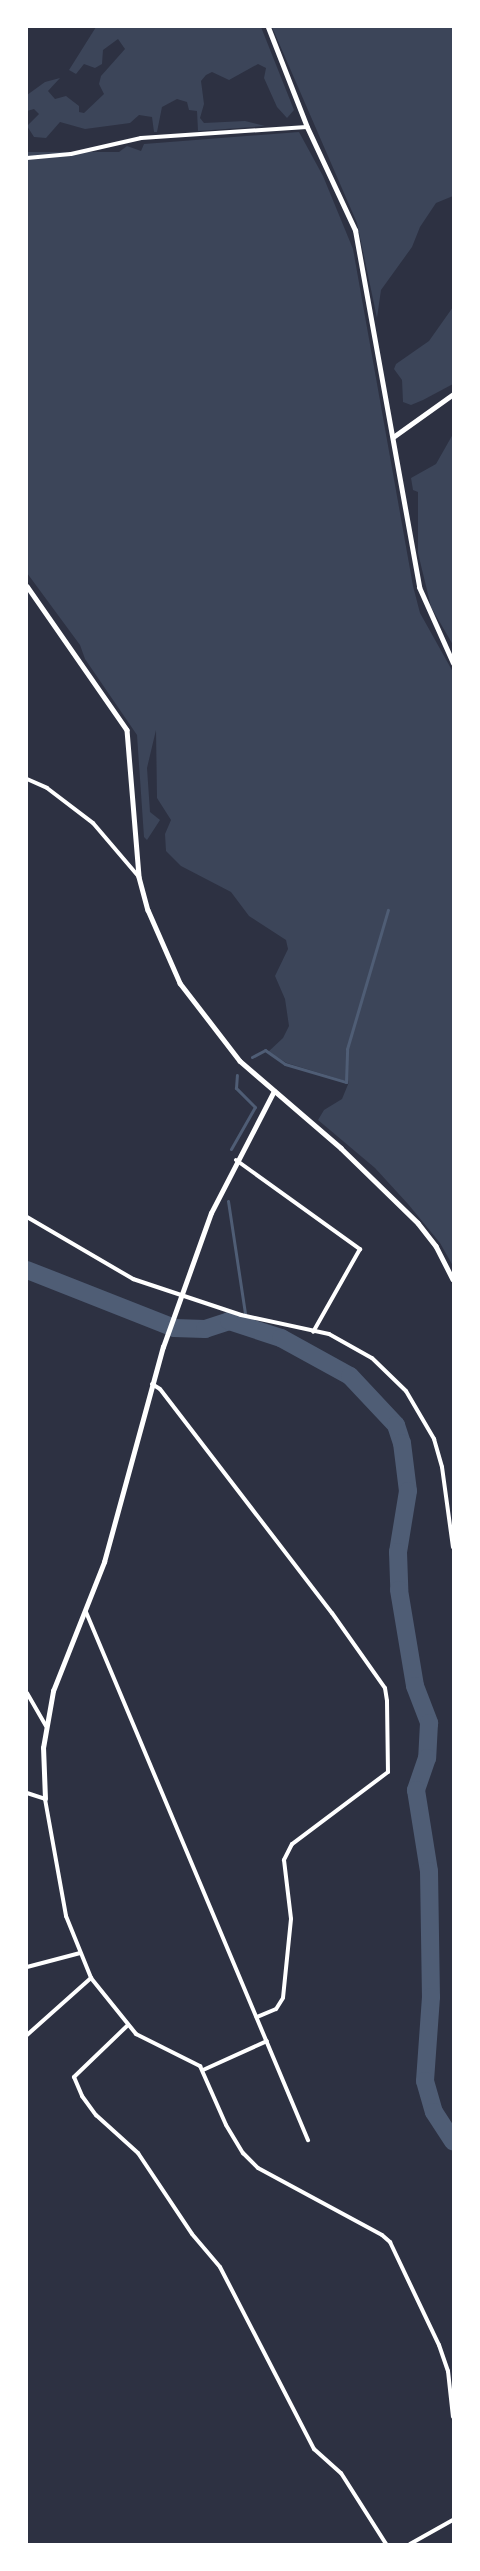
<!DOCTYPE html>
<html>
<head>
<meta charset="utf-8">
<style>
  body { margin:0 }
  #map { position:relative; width:480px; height:2571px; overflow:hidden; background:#2d3142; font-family:"Golos Text",sans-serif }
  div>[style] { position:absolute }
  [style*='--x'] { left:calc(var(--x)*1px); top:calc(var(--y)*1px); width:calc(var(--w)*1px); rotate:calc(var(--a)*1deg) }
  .green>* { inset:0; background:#3c4559 }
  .stream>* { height:3px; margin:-1.5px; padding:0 1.5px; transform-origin:1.5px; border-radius:1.5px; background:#4f5d75 }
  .river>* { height:18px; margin:-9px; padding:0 9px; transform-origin:9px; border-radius:9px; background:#4f5d75 }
  .minor>* { height:4px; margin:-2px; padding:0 2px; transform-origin:2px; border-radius:2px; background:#fff }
  .tertiary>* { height:4.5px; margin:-2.25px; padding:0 2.25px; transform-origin:2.25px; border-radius:2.25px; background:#fff }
  .secondary>* { height:5px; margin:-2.5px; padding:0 2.5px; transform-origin:2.5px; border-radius:2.5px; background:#fff }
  span { translate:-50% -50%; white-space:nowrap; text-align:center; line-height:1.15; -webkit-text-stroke:4.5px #fff; paint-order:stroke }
  .frame { position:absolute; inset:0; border:28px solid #fff; pointer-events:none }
</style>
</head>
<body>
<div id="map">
  <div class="green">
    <div style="clip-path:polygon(96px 27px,261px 27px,294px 110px,287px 118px,277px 107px,264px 78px,266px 68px,258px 64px,229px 80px,212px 72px,206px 75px,201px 81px,204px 104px,200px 118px,204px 123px,245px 121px,265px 126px,198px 131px,197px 111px,189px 110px,187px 102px,177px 99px,162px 107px,157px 132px,154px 132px,152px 117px,139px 115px,130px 123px,85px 129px,60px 122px,46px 138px,34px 137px,27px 126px,39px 114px,34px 109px,27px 111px,27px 95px,45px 82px,60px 78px,48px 91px,55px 99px,66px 96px,79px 106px,79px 112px,84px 113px,104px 94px,99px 84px,101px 76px,125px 49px,118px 39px,103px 50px,102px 64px,95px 68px,84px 64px,76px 74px,69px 70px)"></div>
    <div style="clip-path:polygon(272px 27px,453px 27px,453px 196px,436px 203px,420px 227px,412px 247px,381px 290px,377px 318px,357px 223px)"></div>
    <div style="clip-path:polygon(299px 132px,323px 176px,353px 249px,413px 586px,420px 613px,453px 672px,453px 1266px,440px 1243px,408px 1204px,375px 1168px,318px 1120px,324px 1110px,342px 1099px,349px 1082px,287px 1063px,268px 1052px,283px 1038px,289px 1026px,285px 999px,275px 976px,288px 949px,286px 940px,249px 916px,231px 892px,181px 866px,166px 851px,165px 834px,171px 820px,157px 798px,156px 730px,147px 768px,150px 812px,160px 820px,147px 840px,144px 837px,137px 735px,85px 659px,80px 645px,27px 573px,27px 152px,119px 152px,127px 146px,141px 151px,144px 144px)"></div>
    <div style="clip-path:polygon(453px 307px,453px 384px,423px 400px,411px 405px,403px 402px,402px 380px,394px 369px,396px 364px,429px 341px)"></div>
    <div style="clip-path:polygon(453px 434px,453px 645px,431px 607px,426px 586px,418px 553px,418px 492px,413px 490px,411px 478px,436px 464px)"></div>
  </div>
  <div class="stream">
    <div style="--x:252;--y:1057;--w:15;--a:-28"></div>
    <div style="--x:265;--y:1050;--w:24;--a:35"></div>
    <div style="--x:285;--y:1064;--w:64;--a:16.4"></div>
    <div style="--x:346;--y:1082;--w:33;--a:-88"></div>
    <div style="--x:347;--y:1049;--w:145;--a:-73.6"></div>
    <div style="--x:231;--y:1149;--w:48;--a:-60.3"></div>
    <div style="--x:255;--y:1107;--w:27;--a:-135"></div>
    <div style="--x:236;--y:1088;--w:13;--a:-86"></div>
    <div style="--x:228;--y:1201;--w:126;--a:81.4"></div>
  </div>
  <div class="river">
    <div style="--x:27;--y:1270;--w:158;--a:21.5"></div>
    <div style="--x:174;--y:1328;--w:31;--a:2"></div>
    <div style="--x:205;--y:1329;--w:25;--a:-18"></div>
    <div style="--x:229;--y:1321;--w:55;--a:18.1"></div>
    <div style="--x:281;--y:1338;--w:79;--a:28.8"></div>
    <div style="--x:350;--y:1376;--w:67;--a:46.8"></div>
    <div style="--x:396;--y:1425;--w:19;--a:72"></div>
    <div style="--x:402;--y:1443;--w:48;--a:82.9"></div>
    <div style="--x:408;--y:1491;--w:62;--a:99.3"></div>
    <div style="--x:398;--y:1552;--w:38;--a:88"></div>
    <div style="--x:399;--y:1590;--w:97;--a:80.5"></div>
    <div style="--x:415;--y:1686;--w:40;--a:69"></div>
    <div style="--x:429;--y:1723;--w:35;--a:93"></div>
    <div style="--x:427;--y:1758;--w:34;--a:109"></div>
    <div style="--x:416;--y:1790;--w:82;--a:80.9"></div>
    <div style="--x:429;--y:1871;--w:126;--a:89.1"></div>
    <div style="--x:431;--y:1997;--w:84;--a:94.1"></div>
    <div style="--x:425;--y:2081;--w:32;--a:74"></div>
    <div style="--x:434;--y:2112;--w:35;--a:57"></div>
  </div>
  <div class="minor">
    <div style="--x:27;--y:158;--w:44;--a:-5.2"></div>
    <div style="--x:71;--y:154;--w:72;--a:-12.9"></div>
    <div style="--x:141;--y:138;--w:166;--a:-3.8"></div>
    <div style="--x:27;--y:779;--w:22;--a:24"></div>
    <div style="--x:47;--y:788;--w:58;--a:37.3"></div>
    <div style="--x:93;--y:823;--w:71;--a:49.6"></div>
    <div style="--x:236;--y:1160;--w:153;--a:35.7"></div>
    <div style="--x:360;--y:1249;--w:95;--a:119.5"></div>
    <div style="--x:27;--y:1217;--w:123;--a:30.3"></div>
    <div style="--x:133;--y:1279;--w:114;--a:18.4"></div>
    <div style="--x:241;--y:1315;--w:90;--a:12.2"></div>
    <div style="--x:329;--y:1334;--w:49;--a:29.2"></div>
    <div style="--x:372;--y:1358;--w:47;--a:44.1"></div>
    <div style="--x:406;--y:1391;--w:56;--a:59.7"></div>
    <div style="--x:434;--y:1439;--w:29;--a:74"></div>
    <div style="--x:442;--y:1467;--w:81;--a:82.2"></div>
    <div style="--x:152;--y:1384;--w:9;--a:32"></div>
    <div style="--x:160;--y:1389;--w:282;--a:52.5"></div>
    <div style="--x:332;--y:1613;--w:92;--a:54.8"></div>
    <div style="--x:385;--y:1688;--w:13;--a:81"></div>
    <div style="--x:387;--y:1701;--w:71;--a:89.2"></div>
    <div style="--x:388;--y:1772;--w:120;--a:143.1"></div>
    <div style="--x:292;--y:1844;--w:18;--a:117"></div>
    <div style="--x:284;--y:1860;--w:59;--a:83.2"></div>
    <div style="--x:291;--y:1919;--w:79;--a:95.8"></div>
    <div style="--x:283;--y:1998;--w:13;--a:122"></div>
    <div style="--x:276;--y:2009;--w:21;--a:157"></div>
    <div style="--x:86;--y:1612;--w:573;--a:67.2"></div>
    <div style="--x:27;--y:1693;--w:38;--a:60"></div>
    <div style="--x:27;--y:1793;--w:19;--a:18"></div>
    <div style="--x:45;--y:1799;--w:119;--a:79.8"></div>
    <div style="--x:66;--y:1916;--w:67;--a:68"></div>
    <div style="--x:91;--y:1978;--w:72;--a:51.2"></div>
    <div style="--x:136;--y:2034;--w:72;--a:26.6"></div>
    <div style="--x:200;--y:2066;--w:64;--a:66.2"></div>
    <div style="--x:226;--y:2125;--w:33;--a:59"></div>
    <div style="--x:243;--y:2153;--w:21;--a:45"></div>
    <div style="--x:258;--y:2168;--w:141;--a:28.4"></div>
    <div style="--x:382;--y:2235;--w:11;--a:41"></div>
    <div style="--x:390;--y:2242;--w:114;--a:64.6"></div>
    <div style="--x:439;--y:2345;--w:28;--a:71"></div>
    <div style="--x:448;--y:2371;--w:46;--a:83.8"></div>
    <div style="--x:27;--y:1967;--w:55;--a:-14.8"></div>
    <div style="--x:128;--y:2025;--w:75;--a:136.1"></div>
    <div style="--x:74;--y:2077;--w:21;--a:67"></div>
    <div style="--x:82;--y:2096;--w:24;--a:54"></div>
    <div style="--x:96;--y:2115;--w:57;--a:42.1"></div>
    <div style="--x:138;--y:2153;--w:97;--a:56.3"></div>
    <div style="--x:192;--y:2234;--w:43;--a:49.7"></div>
    <div style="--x:220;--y:2267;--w:205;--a:62.7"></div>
    <div style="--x:314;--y:2449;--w:36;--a:42"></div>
    <div style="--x:341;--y:2473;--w:84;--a:57.6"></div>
    <div style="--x:27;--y:2035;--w:86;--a:-41.7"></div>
    <div style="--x:203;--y:2070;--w:70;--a:-24.4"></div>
    <div style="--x:410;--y:2544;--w:49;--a:-29.2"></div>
  </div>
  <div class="tertiary">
    <div style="--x:27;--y:586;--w:175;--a:55.2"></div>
    <div style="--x:127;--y:730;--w:147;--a:85.3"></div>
    <div style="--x:139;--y:877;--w:34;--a:75"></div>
    <div style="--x:148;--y:910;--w:80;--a:66.3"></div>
    <div style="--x:180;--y:983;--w:98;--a:52.4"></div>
    <div style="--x:240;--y:1061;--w:133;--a:40.7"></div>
    <div style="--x:341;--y:1148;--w:107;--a:44.2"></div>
    <div style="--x:418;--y:1223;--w:29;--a:52"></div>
    <div style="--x:436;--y:1246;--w:37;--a:63"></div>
    <div style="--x:45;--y:1799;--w:51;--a:-92.2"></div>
    <div style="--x:43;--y:1748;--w:58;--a:-80"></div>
    <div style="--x:53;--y:1691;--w:139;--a:-68.4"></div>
    <div style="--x:104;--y:1562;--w:223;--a:-74.7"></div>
    <div style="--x:163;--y:1347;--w:142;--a:-70.3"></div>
    <div style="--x:211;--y:1213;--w:137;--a:-62.7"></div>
  </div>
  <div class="secondary">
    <div style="--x:268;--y:27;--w:107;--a:68.7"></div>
    <div style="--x:307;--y:127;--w:114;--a:65"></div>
    <div style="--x:355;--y:230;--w:363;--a:79.8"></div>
    <div style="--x:419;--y:587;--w:83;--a:65.9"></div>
    <div style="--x:393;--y:437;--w:74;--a:-35.6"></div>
  </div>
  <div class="frame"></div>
</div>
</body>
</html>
